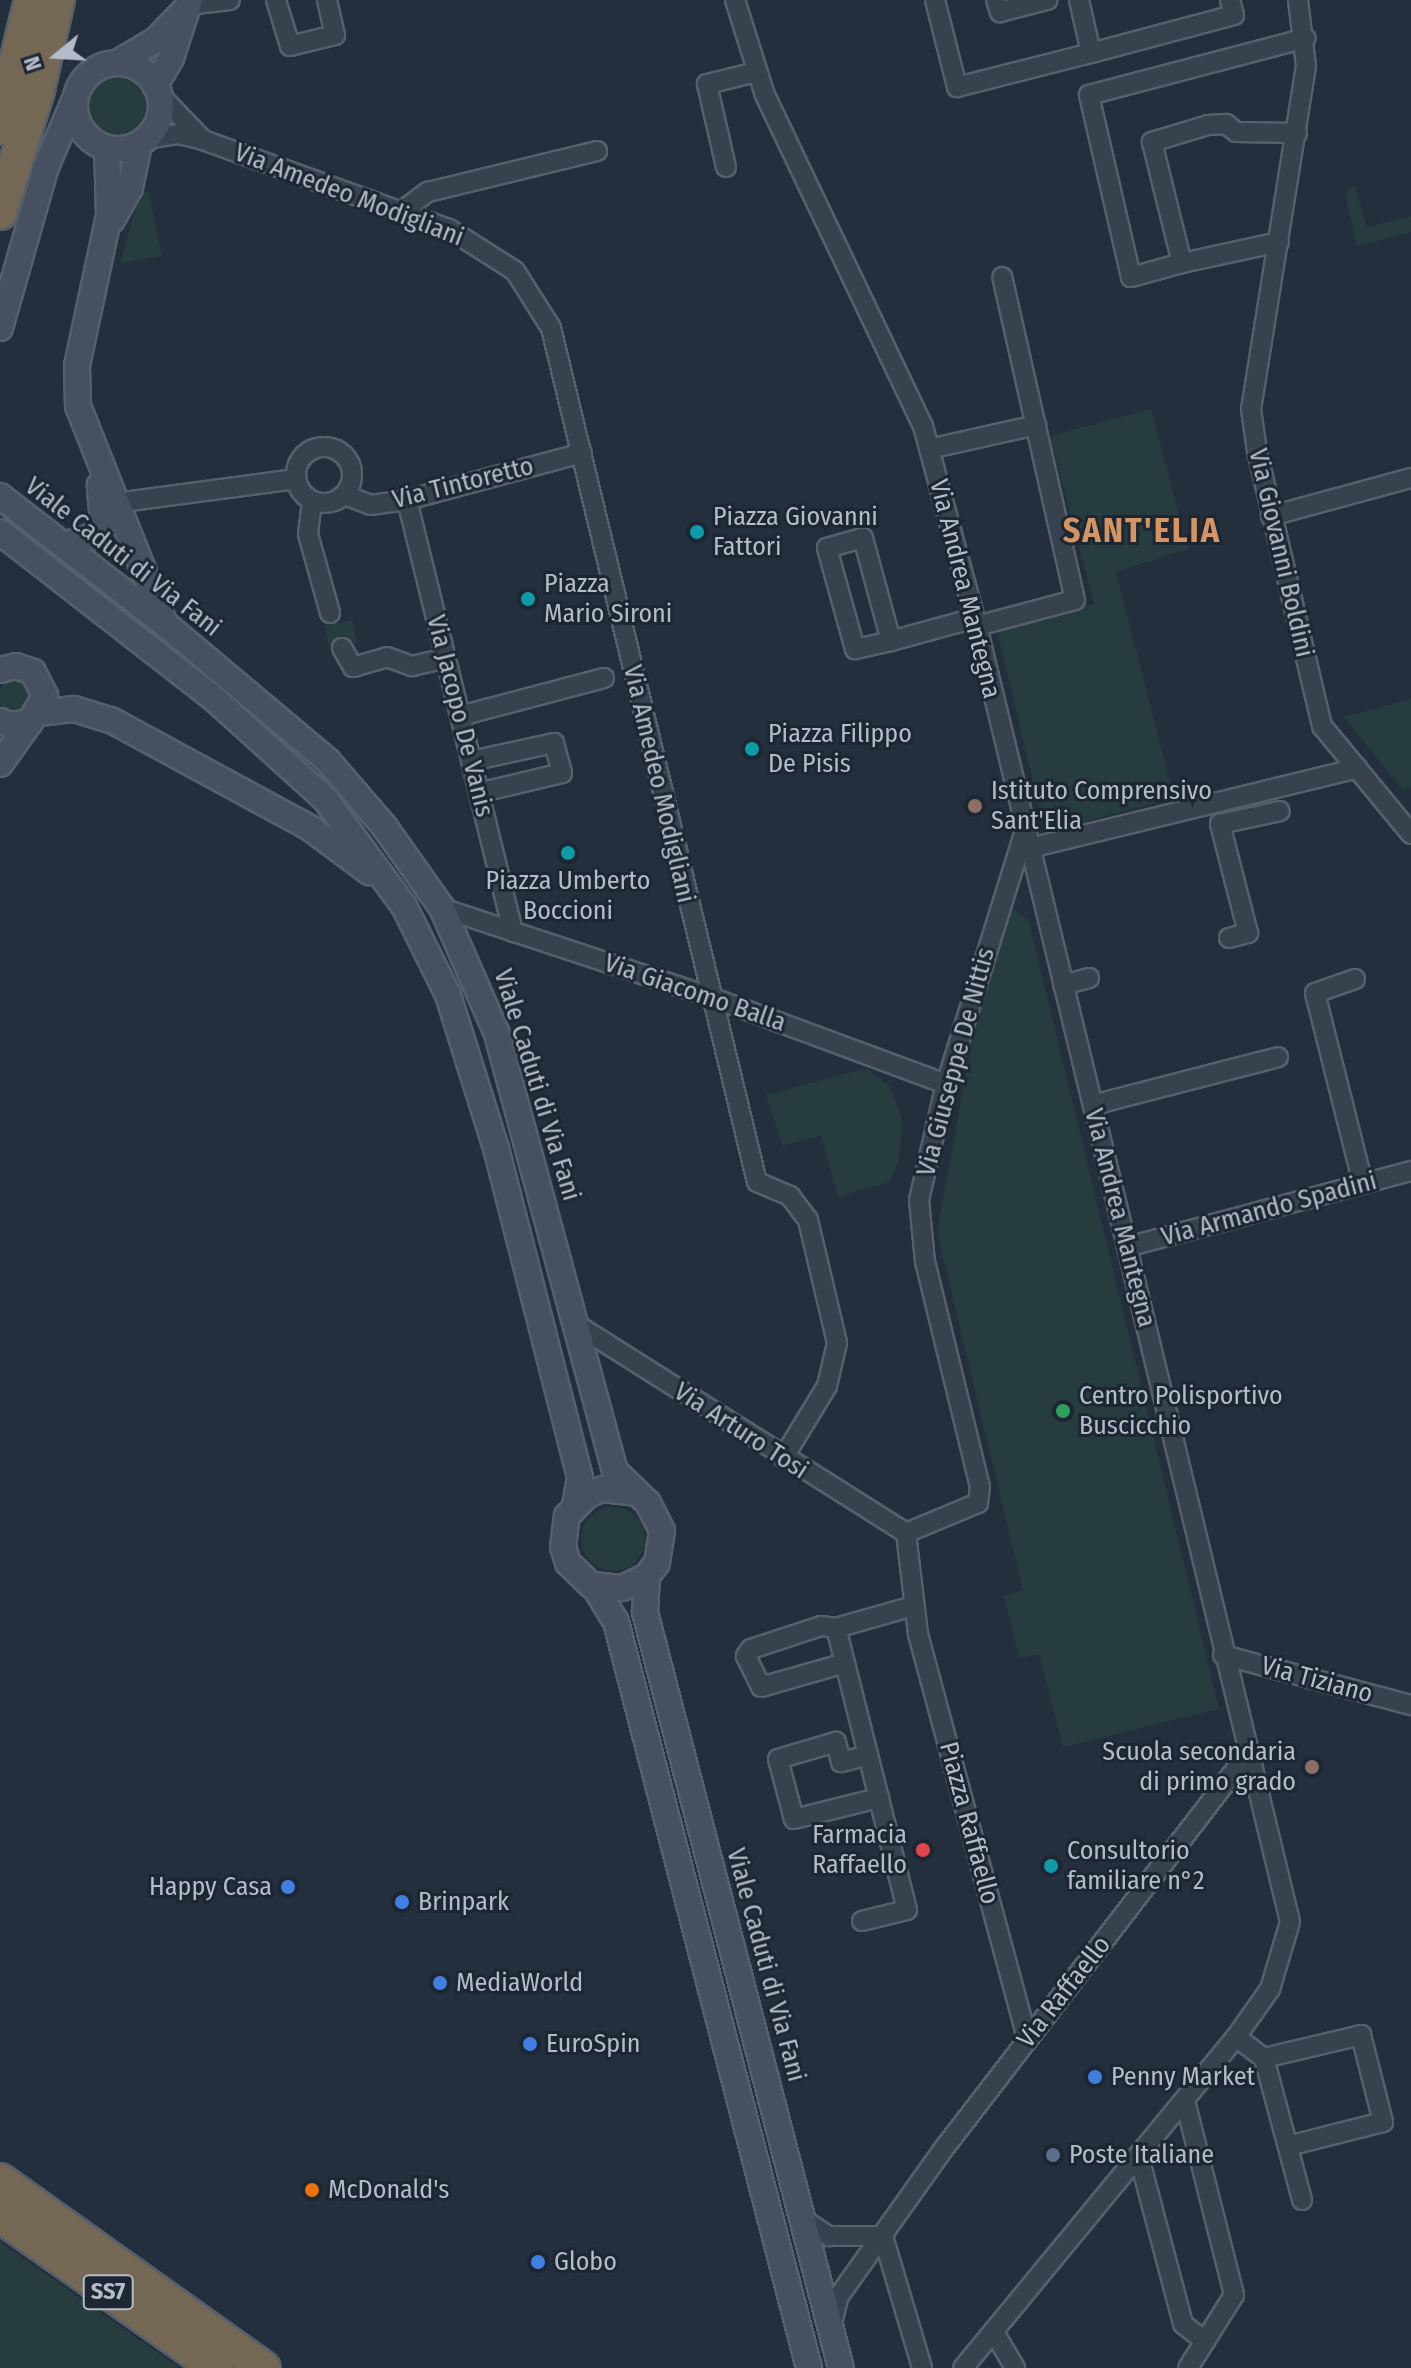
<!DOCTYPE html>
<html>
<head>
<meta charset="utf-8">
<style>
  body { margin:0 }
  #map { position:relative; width:1411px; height:2368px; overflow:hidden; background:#242f3e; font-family:"Fira Sans Condensed",sans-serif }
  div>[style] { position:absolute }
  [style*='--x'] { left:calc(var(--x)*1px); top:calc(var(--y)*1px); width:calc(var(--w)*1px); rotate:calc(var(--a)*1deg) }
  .green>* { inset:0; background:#263c3f; transform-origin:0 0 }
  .round { border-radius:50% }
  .roads { filter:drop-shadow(2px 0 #565f6c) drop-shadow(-2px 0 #565f6c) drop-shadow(0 2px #565f6c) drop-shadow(0 -2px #565f6c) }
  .street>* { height:18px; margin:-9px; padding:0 9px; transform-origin:9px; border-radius:9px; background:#38414e }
  .street>.ring { margin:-9px; padding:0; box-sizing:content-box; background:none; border:18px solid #38414e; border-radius:50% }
  .secondary>* { height:24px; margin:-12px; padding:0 12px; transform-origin:12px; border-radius:12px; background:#465061 }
  .secondary>.ring { margin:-12px; padding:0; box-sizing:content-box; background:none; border:24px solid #465061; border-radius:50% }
  .highway>* { height:32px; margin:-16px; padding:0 16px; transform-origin:16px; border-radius:16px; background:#746855 }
  .dots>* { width:22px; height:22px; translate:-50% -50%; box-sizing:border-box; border:4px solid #1d2633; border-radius:50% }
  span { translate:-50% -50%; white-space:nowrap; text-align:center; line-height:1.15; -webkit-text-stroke:6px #1d2633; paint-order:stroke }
  .shield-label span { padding:2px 6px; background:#1d2633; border:2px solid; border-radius:6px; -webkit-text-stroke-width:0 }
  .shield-label { font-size:24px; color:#b4bcc9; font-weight:700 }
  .street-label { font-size:26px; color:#b4bcc9 }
  .poi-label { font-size:26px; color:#b4bcc9 }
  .left { translate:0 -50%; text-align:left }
  .right { translate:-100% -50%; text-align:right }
  .district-label { font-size:34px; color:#d59563; font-weight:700; letter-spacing:2px }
  .north { position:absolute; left:16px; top:16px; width:80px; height:80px; -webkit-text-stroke:6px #1d2633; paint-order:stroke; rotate:252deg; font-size:22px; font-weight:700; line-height:32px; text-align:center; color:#b4bcc9 }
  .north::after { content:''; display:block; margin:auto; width:28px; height:36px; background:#b4bcc9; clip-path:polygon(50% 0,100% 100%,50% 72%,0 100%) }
</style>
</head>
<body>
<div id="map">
  <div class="green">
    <div class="round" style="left:87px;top:74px;width:62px;height:62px"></div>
    <div style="clip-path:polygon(1354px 185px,1367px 227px,1411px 216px,1411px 232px,1357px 246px,1345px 194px)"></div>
    <div style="clip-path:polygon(149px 192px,162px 256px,120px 263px,140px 193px)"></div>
    <div style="clip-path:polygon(1151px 409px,1188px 549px,1116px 572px,1174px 798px,1045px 832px,997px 630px,1094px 604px,1050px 436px)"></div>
    <div style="left:352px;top:620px;width:24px;height:28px;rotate:78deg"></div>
    <div class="round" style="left:-2px;top:680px;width:32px;height:32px"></div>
    <div style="clip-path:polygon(1411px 699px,1411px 787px,1403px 790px,1344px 717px)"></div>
    <div style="clip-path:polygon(1014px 909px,1029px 922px,1219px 1709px,1063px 1747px,1039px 1654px,1019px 1658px,1004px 1596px,1023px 1590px,937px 1232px,983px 982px,1002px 923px)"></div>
    <div style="clip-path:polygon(867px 1068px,890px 1087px,902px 1119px,899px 1161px,889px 1182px,838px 1197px,821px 1135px,783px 1146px,766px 1095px)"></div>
    <div class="round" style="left:581px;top:1507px;width:64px;height:64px"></div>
    <div style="clip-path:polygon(0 2242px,180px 2368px,0 2368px)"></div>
  </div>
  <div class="roads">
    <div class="street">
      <div style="--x:276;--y:0;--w:48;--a:73.1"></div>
      <div style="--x:290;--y:46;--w:46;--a:-13.7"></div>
      <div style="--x:335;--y:35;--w:36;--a:-103"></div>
      <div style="--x:735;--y:0;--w:100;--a:72.5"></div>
      <div style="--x:765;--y:95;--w:367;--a:64.5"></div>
      <div style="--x:923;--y:426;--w:207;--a:74.9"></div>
      <div style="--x:977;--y:626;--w:1333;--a:76.42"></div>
      <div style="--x:1290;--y:1922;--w:70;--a:106.6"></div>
      <div style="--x:1270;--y:1989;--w:59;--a:125.3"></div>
      <div style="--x:1236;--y:2037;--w:429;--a:129.5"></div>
      <div style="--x:935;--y:0;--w:90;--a:75.8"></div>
      <div style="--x:957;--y:87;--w:138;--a:-14.2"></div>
      <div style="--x:996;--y:0;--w:13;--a:72"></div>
      <div style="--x:1000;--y:12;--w:49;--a:-14.3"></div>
      <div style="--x:1079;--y:0;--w:54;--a:77.2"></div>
      <div style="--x:1091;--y:53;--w:148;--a:-14.9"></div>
      <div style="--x:1234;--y:15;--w:16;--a:-105"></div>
      <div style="--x:1298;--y:0;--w:66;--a:83.1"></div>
      <div style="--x:1306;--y:66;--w:347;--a:99.1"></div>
      <div style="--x:1251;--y:409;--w:42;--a:81.9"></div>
      <div style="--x:1257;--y:451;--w:283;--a:76.7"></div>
      <div style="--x:1322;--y:726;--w:140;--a:50.5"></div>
      <div style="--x:188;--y:5;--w:42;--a:-6.8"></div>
      <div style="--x:159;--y:94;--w:61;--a:46.3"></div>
      <div style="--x:1297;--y:133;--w:61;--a:-179.1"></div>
      <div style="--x:1236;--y:132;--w:13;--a:-141"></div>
      <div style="--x:1226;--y:124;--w:18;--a:177"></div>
      <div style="--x:1208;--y:125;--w:59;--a:163.1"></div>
      <div style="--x:1152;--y:142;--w:125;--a:76.1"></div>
      <div style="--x:1182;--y:263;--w:53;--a:164.6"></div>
      <div style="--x:1131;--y:277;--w:187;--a:-103"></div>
      <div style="--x:1089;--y:95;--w:224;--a:-14.7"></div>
      <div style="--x:146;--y:139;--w:33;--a:-9"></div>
      <div style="--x:179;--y:134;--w:25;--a:14"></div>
      <div style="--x:203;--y:140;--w:262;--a:19.9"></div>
      <div style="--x:449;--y:229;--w:78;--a:32.5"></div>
      <div style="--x:515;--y:271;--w:67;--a:57.7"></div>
      <div style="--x:551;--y:328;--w:878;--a:76.44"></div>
      <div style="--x:757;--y:1182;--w:36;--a:23"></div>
      <div style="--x:790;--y:1196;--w:30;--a:53"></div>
      <div style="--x:808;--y:1220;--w:126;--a:76.7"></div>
      <div style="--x:837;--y:1343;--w:44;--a:103.1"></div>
      <div style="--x:827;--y:1386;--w:84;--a:121.4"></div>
      <div style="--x:726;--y:167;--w:85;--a:-102.9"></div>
      <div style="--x:707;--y:84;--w:50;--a:-13.8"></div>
      <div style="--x:401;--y:212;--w:34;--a:-37"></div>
      <div style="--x:428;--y:192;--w:174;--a:-13.6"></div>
      <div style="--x:1182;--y:263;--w:99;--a:-12.2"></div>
      <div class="ring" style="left:296px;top:447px;width:38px;height:38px"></div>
      <div style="--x:929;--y:449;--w:110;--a:-12.6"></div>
      <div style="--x:345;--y:495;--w:28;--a:21"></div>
      <div style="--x:371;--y:505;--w:36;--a:-8"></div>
      <div style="--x:407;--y:500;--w:181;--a:-15"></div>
      <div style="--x:407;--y:500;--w:445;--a:76.2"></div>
      <div style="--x:312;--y:501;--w:33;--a:97"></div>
      <div style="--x:308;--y:534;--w:82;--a:74.4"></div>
      <div style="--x:116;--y:503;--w:182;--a:-7.6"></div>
      <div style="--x:1271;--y:516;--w:145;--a:-15.2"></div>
      <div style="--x:977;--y:626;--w:101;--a:-14.9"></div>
      <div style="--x:1075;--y:600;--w:331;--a:-102.7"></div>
      <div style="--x:891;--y:641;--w:37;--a:167"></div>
      <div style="--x:855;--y:649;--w:105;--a:-105.5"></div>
      <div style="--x:827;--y:548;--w:37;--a:-16"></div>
      <div style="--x:863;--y:538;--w:107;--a:74.8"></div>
      <div style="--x:891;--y:641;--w:87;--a:-15.3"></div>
      <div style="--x:342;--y:648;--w:22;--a:60"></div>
      <div style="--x:353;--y:667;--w:35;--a:-16"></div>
      <div style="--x:387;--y:657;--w:27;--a:20"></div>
      <div style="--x:412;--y:666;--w:35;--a:-13"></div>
      <div style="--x:460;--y:716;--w:149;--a:-14.8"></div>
      <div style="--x:471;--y:761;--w:85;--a:-12.2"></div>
      <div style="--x:554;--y:743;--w:31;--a:75"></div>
      <div style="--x:562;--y:773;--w:85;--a:166.5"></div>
      <div style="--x:1030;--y:848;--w:337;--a:-13.7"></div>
      <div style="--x:442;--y:908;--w:280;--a:18.3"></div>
      <div style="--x:708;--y:996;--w:254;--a:20.3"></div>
      <div style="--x:1229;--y:938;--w:20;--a:-15"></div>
      <div style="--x:1248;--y:933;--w:113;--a:-104.4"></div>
      <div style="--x:1220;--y:824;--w:61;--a:-12.2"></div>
      <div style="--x:1355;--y:979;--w:42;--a:160.7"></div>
      <div style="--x:1315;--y:993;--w:197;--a:75.9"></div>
      <div style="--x:1063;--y:985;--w:27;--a:-15"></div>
      <div style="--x:1093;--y:1105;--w:191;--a:-14.5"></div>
      <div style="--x:1127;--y:1247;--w:294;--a:-15"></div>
      <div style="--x:577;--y:1325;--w:389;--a:32.3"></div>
      <div style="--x:906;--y:1533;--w:78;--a:-22.6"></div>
      <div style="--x:978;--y:1503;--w:16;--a:-83"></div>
      <div style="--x:980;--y:1487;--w:232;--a:-103.7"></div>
      <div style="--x:925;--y:1262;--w:62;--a:-95.5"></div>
      <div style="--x:919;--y:1200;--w:119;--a:-76.9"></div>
      <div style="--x:946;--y:1084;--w:266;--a:-72.7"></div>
      <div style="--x:906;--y:1533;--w:102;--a:83.2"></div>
      <div style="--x:918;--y:1634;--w:419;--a:74.9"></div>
      <div style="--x:836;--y:1628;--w:15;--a:-172"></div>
      <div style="--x:821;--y:1626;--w:74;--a:161.8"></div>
      <div style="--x:751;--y:1649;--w:9;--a:126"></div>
      <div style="--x:746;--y:1656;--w:34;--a:64"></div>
      <div style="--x:761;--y:1687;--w:87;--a:-15.9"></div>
      <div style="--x:1223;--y:1655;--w:195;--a:14.9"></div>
      <div style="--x:868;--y:1755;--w:28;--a:165"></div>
      <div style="--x:841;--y:1762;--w:21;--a:-104"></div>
      <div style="--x:836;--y:1742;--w:60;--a:163.7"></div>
      <div style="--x:778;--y:1759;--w:62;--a:75.1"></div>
      <div style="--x:794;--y:1819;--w:88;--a:-13.9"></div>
      <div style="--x:862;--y:1921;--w:46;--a:-13.7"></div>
      <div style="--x:907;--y:1910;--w:291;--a:-104.1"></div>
      <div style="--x:836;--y:1628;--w:80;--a:-15.9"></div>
      <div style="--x:1236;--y:2037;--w:35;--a:37"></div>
      <div style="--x:1264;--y:2058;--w:147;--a:75"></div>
      <div style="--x:1264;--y:2058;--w:100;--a:-13.3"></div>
      <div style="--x:1361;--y:2035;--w:90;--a:75.8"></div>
      <div style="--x:1383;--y:2122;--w:98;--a:165.8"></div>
      <div style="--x:1185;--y:2101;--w:200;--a:75.8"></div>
      <div style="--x:1234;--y:2295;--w:86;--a:122.2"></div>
      <div style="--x:1139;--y:2157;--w:173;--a:75.2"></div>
      <div style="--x:1183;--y:2324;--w:28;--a:38"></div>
      <div style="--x:804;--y:2220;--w:30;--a:33"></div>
      <div style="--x:829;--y:2236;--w:54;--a:0"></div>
      <div style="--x:883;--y:2236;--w:138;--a:73.5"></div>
      <div style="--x:831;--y:2327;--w:32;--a:-76"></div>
      <div style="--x:839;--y:2296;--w:178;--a:-54.6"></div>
      <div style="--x:942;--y:2151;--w:503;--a:-52.42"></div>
      <div style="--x:994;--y:2332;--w:42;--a:59.7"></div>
    </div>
    <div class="secondary">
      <div style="--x:117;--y:63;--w:45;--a:-30.5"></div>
      <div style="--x:156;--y:40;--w:39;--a:-46"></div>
      <div class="ring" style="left:75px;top:63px;width:62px;height:62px"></div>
      <div style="--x:155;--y:85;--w:31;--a:-59"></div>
      <div style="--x:171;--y:58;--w:61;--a:-71.9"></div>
      <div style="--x:107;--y:148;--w:67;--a:88.3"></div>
      <div style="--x:109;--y:215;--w:154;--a:102"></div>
      <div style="--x:77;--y:366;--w:40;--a:88.6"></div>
      <div style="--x:78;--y:406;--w:232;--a:68.3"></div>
      <div style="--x:112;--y:220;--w:37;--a:-61"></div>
      <div style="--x:130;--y:188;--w:45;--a:-78.4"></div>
      <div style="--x:0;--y:328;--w:167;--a:-74.1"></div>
      <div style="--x:46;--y:167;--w:74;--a:-66.9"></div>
      <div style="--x:0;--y:496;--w:209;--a:37.8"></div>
      <div style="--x:165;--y:624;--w:213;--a:40"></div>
      <div style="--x:328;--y:761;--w:86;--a:49.3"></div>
      <div style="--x:384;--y:826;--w:100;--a:54.7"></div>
      <div style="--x:442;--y:908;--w:137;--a:66.4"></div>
      <div style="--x:497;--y:1034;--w:453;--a:74.9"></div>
      <div style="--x:615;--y:1471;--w:46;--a:44.1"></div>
      <div style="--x:648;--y:1503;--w:31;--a:63"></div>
      <div style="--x:662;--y:1531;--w:32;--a:99"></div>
      <div style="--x:657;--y:1563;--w:16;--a:128"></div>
      <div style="--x:647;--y:1576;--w:28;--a:154"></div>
      <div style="--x:622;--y:1588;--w:31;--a:-174"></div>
      <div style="--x:591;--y:1585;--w:32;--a:-136"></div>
      <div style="--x:568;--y:1563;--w:17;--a:-107"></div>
      <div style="--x:563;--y:1547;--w:31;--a:-83"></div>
      <div style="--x:567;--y:1516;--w:29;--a:-46"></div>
      <div style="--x:587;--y:1495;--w:17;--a:-21"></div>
      <div style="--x:603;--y:1489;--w:32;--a:7"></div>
      <div style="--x:0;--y:532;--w:267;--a:37.9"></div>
      <div style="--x:211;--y:696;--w:155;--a:42.1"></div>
      <div style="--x:326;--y:800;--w:132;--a:53.7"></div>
      <div style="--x:404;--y:906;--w:99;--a:63.7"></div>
      <div style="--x:448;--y:995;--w:160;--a:72.6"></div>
      <div style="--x:496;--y:1148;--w:340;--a:75.7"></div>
      <div style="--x:580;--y:1477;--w:28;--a:100"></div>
      <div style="--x:64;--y:545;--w:28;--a:-17"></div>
      <div style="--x:91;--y:537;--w:18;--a:-49"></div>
      <div style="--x:103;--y:523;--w:38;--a:-95"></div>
      <div style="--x:0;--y:670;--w:16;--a:-14"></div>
      <div style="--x:16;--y:666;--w:18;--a:19"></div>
      <div style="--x:33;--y:672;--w:27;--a:63"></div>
      <div style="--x:45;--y:696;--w:30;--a:120"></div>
      <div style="--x:30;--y:722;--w:19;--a:171"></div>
      <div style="--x:11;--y:725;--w:12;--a:-160"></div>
      <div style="--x:40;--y:713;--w:34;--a:-7"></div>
      <div style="--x:74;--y:709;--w:39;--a:17"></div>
      <div style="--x:111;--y:720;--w:226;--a:28.5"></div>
      <div style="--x:310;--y:828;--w:74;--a:36.7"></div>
      <div style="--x:0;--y:764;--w:52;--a:-54.5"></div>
      <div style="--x:647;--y:1576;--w:36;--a:93"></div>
      <div style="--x:645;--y:1612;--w:781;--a:75.47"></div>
      <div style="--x:594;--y:1586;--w:42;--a:58.6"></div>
      <div style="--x:616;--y:1622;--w:771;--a:75.49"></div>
    </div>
    <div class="highway">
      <div style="--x:0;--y:128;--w:132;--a:-76.4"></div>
      <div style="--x:0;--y:213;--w:129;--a:-72.8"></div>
      <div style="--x:38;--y:90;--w:92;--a:-77.5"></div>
      <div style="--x:0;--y:2180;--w:324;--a:35.5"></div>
      <div style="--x:0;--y:2216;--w:264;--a:35.1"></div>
    </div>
  </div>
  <div class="dots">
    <div style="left:697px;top:532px;background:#0f9aa8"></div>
    <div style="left:528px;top:599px;background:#0f9aa8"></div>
    <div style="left:752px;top:749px;background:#0f9aa8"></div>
    <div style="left:975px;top:806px;background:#8d6e63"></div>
    <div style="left:568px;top:853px;background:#0f9aa8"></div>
    <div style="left:1063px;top:1411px;background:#2e9e5b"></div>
    <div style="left:1312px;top:1767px;background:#8d6e63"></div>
    <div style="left:923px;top:1850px;background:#e0444e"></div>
    <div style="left:1051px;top:1866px;background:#0f9aa8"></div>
    <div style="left:288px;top:1887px;background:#3f7fe0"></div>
    <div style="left:402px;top:1902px;background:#3f7fe0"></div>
    <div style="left:440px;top:1983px;background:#3f7fe0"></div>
    <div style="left:530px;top:2044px;background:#3f7fe0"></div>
    <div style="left:1095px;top:2077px;background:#3f7fe0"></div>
    <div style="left:1053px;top:2155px;background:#5c6f8a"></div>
    <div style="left:312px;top:2190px;background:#e8710a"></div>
    <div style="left:538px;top:2262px;background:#3f7fe0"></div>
  </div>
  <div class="shield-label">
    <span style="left:108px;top:2292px">SS7</span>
  </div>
  <div class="street-label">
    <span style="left:349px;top:195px;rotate:21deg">Via Amedeo Modigliani</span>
    <span style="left:463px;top:483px;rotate:-14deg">Via Tintoretto</span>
    <span style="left:1281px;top:553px;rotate:77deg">Via Giovanni Boldini</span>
    <span style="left:123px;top:557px;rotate:38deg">Viale Caduti di Via Fani</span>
    <span style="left:965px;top:589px;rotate:76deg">Via Andrea Mantegna</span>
    <span style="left:460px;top:716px;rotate:76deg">Via Jacopo De Vanis</span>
    <span style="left:659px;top:784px;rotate:77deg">Via Amedeo Modigliani</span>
    <span style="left:695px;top:993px;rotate:19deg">Via Giacomo Balla</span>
    <span style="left:956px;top:1062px;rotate:-75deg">Via Giuseppe De Nittis</span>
    <span style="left:537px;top:1085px;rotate:73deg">Viale Caduti di Via Fani</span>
    <span style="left:1269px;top:1209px;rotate:-15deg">Via Armando Spadini</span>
    <span style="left:1120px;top:1218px;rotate:76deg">Via Andrea Mantegna</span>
    <span style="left:741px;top:1431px;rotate:33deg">Via Arturo Tosi</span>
    <span style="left:1317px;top:1680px;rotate:15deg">Via Tiziano</span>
    <span style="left:969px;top:1823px;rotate:75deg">Piazza Raffaello</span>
    <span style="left:766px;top:1965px;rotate:75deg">Viale Caduti di Via Fani</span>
    <span style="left:1064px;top:1992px;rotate:-52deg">Via Raffaello</span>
  </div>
  <div class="poi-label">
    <span class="left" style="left:713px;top:532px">Piazza Giovanni<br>Fattori</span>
    <span class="left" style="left:544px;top:599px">Piazza<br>Mario Sironi</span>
    <span class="left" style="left:768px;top:749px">Piazza Filippo<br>De Pisis</span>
    <span class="left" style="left:991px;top:806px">Istituto Comprensivo<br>Sant'Elia</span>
    <span style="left:568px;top:896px">Piazza Umberto<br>Boccioni</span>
    <span class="left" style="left:1079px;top:1411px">Centro Polisportivo<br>Buscicchio</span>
    <span class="right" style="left:1296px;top:1767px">Scuola secondaria<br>di primo grado</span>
    <span class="right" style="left:907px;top:1850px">Farmacia<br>Raffaello</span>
    <span class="left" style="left:1067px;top:1866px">Consultorio<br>familiare n°2</span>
    <span class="right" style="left:272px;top:1887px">Happy Casa</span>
    <span class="left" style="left:418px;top:1902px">Brinpark</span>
    <span class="left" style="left:456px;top:1983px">MediaWorld</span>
    <span class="left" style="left:546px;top:2044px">EuroSpin</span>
    <span class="left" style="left:1111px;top:2077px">Penny Market</span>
    <span class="left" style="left:1069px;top:2155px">Poste Italiane</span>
    <span class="left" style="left:328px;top:2190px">McDonald's</span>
    <span class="left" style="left:554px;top:2262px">Globo</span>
  </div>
  <div class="district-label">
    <span style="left:1142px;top:531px">SANT'ELIA</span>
  </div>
  <div class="north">N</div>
</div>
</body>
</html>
